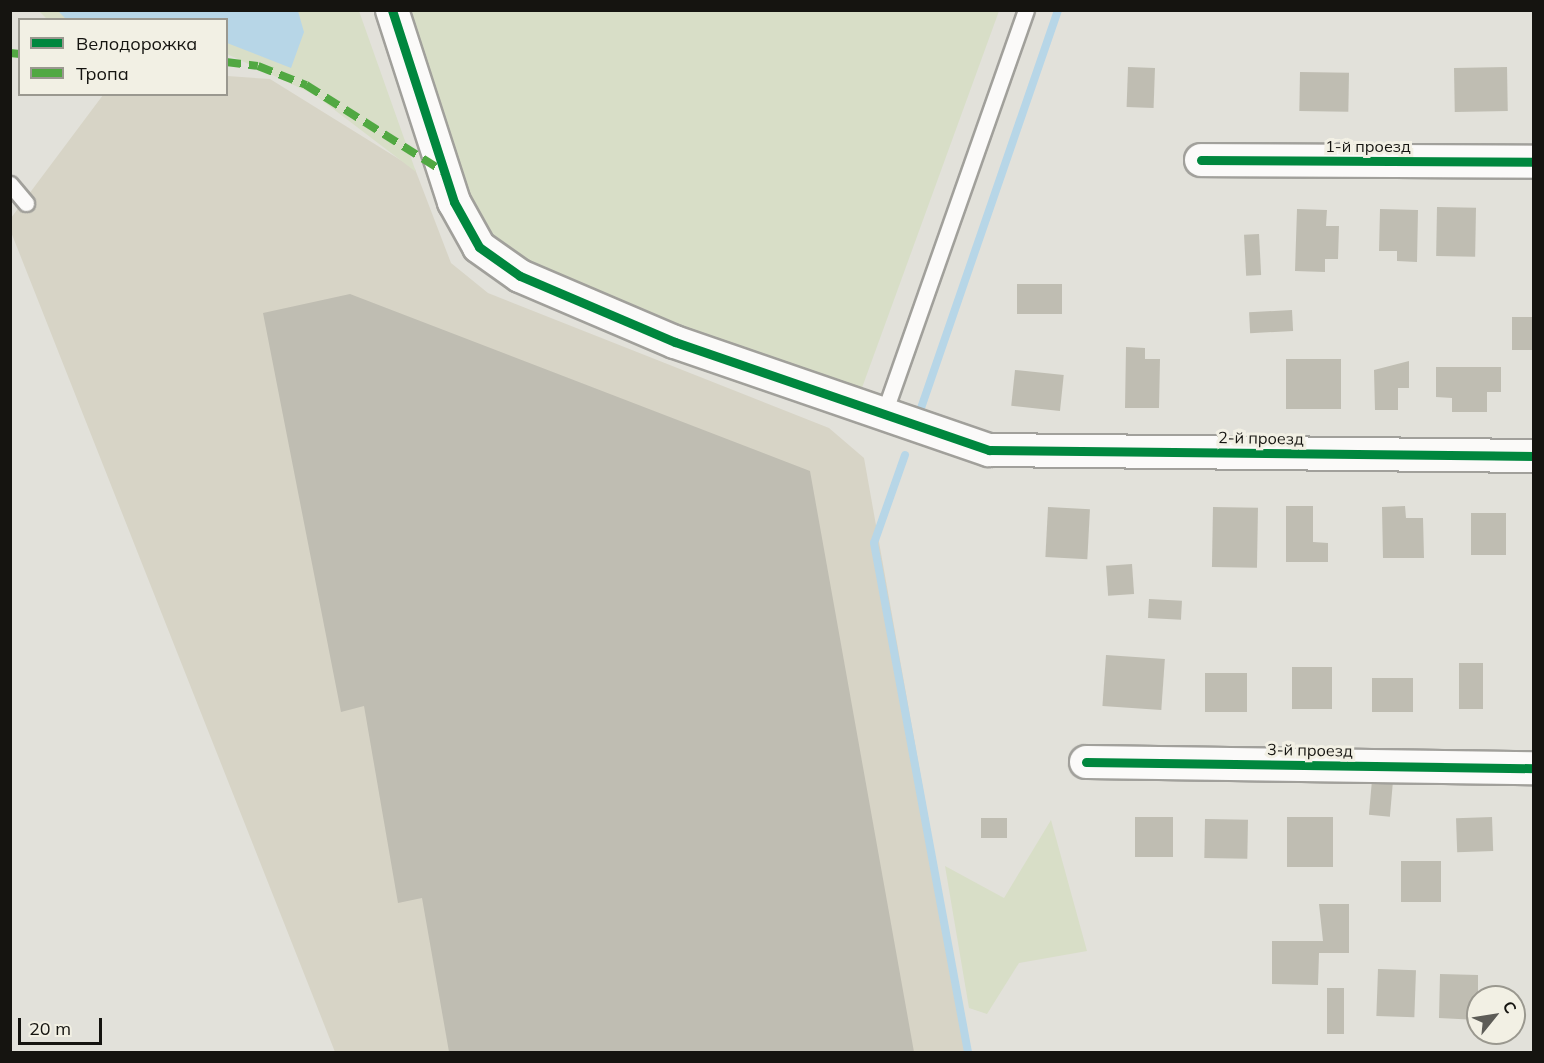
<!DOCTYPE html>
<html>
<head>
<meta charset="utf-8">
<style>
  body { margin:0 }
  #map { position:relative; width:1544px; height:1063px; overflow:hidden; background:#e2e1da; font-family:Mulish,sans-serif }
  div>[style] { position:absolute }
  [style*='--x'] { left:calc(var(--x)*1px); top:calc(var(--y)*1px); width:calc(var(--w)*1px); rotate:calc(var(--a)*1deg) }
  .built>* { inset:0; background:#d7d4c6 }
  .green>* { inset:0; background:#d8dec7 }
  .water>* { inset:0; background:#b7d6e7 }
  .stream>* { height:8px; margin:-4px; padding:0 4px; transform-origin:4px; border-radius:4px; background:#b7d6e7 }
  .building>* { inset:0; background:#bfbdb2; transform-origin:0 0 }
  .roads { filter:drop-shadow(2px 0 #a1a09b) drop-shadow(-2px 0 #a1a09b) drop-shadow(0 2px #a1a09b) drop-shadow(0 -2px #a1a09b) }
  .lane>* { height:15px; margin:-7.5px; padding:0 7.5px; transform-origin:7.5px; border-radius:7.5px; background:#fbfaf9 }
  .street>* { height:32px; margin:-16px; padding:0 16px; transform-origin:16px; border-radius:16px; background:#fbfaf9 }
  .quiet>* { height:8px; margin-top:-4px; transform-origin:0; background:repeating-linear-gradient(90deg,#51a842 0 15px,transparent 0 23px) }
  .cycleway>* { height:9px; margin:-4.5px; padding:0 4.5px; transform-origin:4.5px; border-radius:4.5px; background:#00873e }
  span { translate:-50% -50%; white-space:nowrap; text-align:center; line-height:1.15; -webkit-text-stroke:6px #f2f0e4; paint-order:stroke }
  .street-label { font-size:16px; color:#151410 }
  .frame { position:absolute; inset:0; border:12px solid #151410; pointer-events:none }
  .legend { position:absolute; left:18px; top:18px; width:210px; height:78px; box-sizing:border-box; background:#f2f0e4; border:2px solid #9a988f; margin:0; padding:8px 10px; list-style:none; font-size:18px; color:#151410 }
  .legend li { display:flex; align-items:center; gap:12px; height:30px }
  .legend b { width:30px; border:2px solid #9a988f }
  .north { position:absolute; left:1466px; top:985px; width:60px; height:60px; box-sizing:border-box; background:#f2f0e4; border:2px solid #9a988f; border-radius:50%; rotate:60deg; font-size:16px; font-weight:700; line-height:24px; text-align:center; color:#151410 }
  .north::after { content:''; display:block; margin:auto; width:21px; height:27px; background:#5d5c57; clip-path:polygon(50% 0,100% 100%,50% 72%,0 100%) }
  .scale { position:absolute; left:18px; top:1018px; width:84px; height:27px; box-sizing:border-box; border:3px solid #151410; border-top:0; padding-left:8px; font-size:18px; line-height:21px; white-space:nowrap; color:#151410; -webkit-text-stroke:4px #f2f0e4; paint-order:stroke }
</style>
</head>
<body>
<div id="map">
  <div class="built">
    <div style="clip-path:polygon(227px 76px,270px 79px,415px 169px,451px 263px,488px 293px,829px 428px,864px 458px,970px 1052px,335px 1052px,11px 232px,11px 218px,103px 95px,226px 94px)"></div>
  </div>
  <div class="green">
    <div style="clip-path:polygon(39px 11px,359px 11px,416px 172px,315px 95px,227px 54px,226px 20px,48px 20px)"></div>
    <div style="clip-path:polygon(392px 11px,999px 11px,855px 407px,479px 247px)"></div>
    <div style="clip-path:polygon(1051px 820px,1087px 951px,1019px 963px,987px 1014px,969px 1008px,945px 866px,1004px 898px)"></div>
  </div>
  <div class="water">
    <div style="clip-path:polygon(58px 11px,298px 11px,304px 32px,291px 68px,227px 43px,226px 20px,66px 19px)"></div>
  </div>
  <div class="stream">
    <div style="--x:920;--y:411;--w:424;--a:-71"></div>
    <div style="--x:905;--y:455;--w:93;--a:109.4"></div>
    <div style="--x:874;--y:543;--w:518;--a:79.54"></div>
  </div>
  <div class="building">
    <div style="left:1128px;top:67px;width:27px;height:40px;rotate:2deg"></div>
    <div style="left:1507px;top:67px;width:44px;height:53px;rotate:89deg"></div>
    <div style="left:1300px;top:72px;width:49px;height:39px;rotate:1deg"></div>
    <div style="left:1437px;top:207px;width:39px;height:49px;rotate:1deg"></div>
    <div style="clip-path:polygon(1297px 209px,1327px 210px,1326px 226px,1339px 226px,1338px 259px,1325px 259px,1325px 272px,1295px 271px)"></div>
    <div style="clip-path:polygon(1380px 209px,1418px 210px,1417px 262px,1397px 261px,1397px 251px,1379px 251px)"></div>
    <div style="left:1259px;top:234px;width:41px;height:15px;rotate:87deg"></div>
    <div style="left:1017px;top:284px;width:45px;height:30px"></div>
    <div style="clip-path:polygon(350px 294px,810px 471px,914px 1052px,449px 1052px,422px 898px,398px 903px,364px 706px,341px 712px,263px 313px)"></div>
    <div style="left:1292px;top:310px;width:21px;height:43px;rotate:87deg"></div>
    <div style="left:1512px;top:317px;width:22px;height:33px"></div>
    <div style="clip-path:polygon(1126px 347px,1145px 348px,1145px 359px,1160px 359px,1159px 408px,1125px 408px)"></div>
    <div style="left:1286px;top:359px;width:55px;height:50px"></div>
    <div style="clip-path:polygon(1409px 361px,1409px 388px,1398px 388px,1398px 410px,1375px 410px,1374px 370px)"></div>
    <div style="clip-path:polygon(1436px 367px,1501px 367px,1501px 392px,1487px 392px,1487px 412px,1452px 412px,1452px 398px,1436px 397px)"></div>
    <div style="left:1015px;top:370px;width:49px;height:36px;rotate:6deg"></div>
    <div style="clip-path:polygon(1286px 506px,1313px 506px,1313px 542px,1328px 543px,1328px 562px,1286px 562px)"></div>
    <div style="clip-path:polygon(1405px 506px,1406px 518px,1423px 518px,1424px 558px,1383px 558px,1382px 507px)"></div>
    <div style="left:1048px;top:507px;width:42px;height:50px;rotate:3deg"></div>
    <div style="left:1213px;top:507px;width:45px;height:60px;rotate:1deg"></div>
    <div style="left:1471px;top:513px;width:35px;height:42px"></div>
    <div style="left:1132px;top:564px;width:30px;height:26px;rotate:86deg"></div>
    <div style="left:1149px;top:599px;width:33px;height:19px;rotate:3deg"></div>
    <div style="left:1106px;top:655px;width:59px;height:51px;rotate:4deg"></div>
    <div style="left:1459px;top:663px;width:24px;height:46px"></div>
    <div style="left:1292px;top:667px;width:40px;height:42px"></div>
    <div style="left:1205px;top:673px;width:42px;height:39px"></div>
    <div style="left:1372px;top:678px;width:41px;height:34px"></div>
    <div style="left:1372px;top:780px;width:21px;height:35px;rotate:5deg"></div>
    <div style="left:1135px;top:817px;width:38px;height:40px"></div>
    <div style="left:1333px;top:817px;width:50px;height:46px;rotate:90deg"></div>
    <div style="left:1492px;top:817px;width:34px;height:36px;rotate:88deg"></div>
    <div style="left:981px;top:818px;width:26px;height:20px"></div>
    <div style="left:1205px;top:819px;width:43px;height:39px;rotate:1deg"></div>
    <div style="left:1401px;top:861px;width:40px;height:41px"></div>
    <div style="clip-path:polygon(1319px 904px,1349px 904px,1349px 953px,1319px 953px,1318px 985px,1272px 984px,1272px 941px,1323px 941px)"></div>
    <div style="left:1378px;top:969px;width:38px;height:47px;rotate:2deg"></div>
    <div style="clip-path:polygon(1440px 974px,1478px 975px,1478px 992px,1493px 993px,1478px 997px,1478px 1020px,1439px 1018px)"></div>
    <div style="left:1327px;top:988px;width:17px;height:46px"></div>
  </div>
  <div class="roads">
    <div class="lane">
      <div style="--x:10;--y:184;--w:25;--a:50"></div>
      <div style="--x:883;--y:416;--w:430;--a:-70.6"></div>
    </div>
    <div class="street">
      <div style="--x:392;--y:10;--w:202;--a:72.1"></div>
      <div style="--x:454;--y:202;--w:51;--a:60.9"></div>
      <div style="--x:479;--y:247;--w:50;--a:35.3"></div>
      <div style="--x:520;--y:276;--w:168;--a:23.1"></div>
      <div style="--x:675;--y:342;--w:332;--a:19"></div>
      <div style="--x:989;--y:450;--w:545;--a:0.63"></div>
      <div style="--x:1201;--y:160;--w:333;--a:0.3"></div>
      <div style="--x:1086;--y:762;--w:448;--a:0.8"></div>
    </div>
  </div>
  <div class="quiet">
    <div style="--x:10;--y:53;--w:10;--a:6"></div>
    <div style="--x:226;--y:62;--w:32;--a:7"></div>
    <div style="--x:258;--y:66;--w:52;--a:21.6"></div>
    <div style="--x:306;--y:85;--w:163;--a:32.2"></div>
  </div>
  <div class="cycleway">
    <div style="--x:392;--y:10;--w:202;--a:72.1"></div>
    <div style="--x:454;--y:202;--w:51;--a:60.9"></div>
    <div style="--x:479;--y:247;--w:50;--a:35.3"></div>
    <div style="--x:520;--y:276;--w:168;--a:23.1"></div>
    <div style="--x:675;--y:342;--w:332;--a:19"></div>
    <div style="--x:989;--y:450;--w:545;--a:0.63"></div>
    <div style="--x:1201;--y:160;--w:333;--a:0.3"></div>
    <div style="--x:1086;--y:762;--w:448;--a:0.8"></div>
  </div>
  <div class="street-label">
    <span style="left:1368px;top:146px">1-й проезд</span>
    <span style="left:1261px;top:438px;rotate:1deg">2-й проезд</span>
    <span style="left:1310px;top:750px;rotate:1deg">3-й проезд</span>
  </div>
  <div class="frame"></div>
  <ul class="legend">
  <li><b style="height:8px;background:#00873e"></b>Велодорожка</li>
  <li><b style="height:8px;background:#51a842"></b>Тропа</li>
  </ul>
  <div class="north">С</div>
  <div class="scale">20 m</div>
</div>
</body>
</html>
